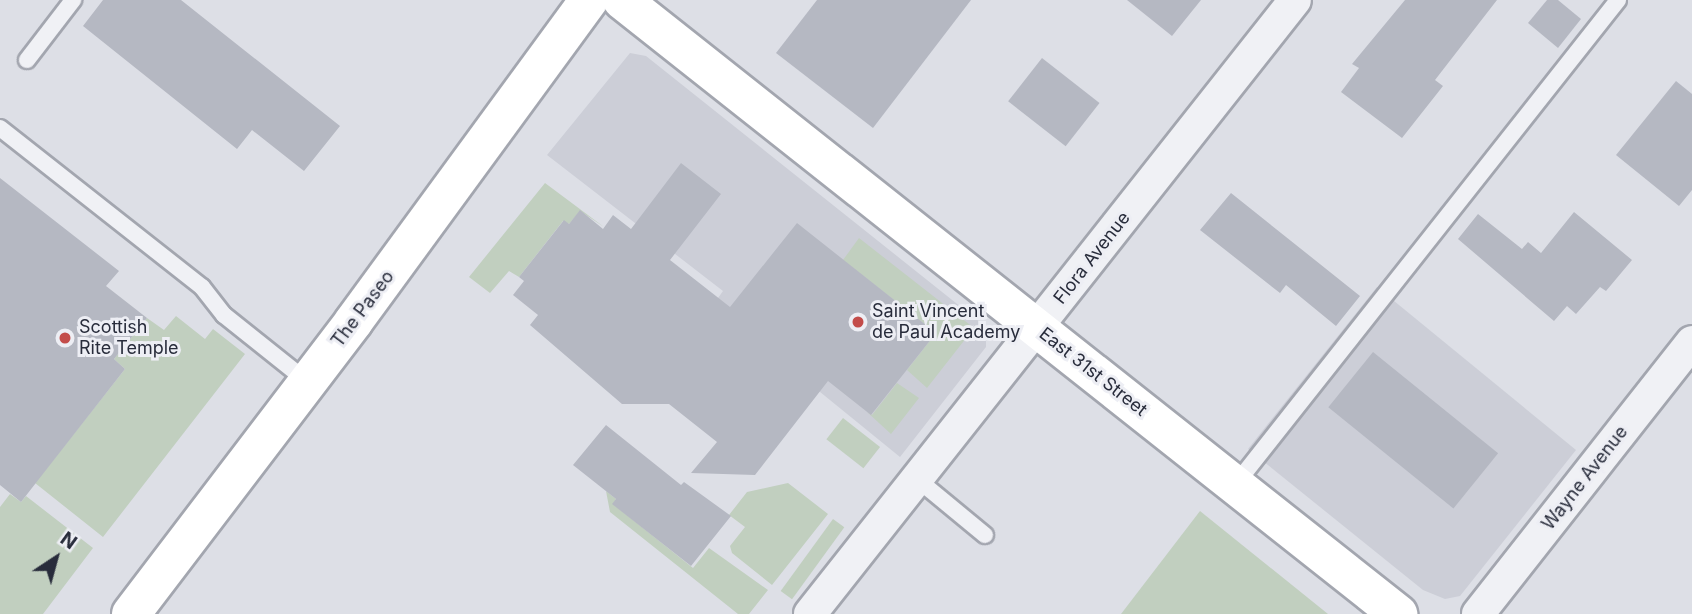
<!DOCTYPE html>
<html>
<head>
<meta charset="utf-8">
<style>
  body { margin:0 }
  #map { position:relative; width:1692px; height:614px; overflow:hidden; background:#dddfe6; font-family:Inter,sans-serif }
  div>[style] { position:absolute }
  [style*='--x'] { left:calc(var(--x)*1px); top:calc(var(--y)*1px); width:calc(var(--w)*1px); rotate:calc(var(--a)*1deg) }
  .built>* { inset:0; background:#ccced7 }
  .green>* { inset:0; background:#c1cfbf; transform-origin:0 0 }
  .building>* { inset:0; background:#b5b8c2; transform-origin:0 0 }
  .roads { filter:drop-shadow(2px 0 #a3a6af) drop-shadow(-2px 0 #a3a6af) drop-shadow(0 2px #a3a6af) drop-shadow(0 -2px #a3a6af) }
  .service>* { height:16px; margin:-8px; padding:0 8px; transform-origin:8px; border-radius:8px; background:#f0f1f5 }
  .minor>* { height:32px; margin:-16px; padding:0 16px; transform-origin:16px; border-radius:16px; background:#f0f1f5 }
  .secondary>* { height:38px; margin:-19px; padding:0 19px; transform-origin:19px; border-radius:19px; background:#fff }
  .dots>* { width:19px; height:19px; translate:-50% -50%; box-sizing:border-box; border:4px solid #edeef4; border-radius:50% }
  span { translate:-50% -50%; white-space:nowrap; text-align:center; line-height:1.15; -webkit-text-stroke:6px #edeef4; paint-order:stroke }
  .street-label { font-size:18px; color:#282c3b }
  .poi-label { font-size:18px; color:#282c3b }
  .left { translate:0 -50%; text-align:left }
  .north { position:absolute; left:21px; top:523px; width:70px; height:70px; -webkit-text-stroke:5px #edeef4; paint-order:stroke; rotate:36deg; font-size:19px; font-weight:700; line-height:28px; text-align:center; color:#282c3b }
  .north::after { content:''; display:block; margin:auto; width:24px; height:32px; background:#282c3b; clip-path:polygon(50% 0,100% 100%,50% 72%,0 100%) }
</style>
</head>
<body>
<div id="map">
  <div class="built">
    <div style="clip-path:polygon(630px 53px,646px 56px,986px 327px,986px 347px,900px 457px,713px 305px,723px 291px,547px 155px)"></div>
    <div style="clip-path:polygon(1377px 287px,1576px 450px,1460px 596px,1445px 599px,1423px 590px,1248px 449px)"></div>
  </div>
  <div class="green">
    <div style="clip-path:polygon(545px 183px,604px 227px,580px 211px,569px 224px,563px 221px,519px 277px,509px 271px,490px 293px,469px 277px)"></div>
    <div style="clip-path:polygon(859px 238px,974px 328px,927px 388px,907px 370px,936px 333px,843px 260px)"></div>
    <div style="clip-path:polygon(176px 316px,205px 339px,213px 329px,245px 354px,103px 537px,35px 483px,125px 369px,114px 359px,147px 318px,164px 330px)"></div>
    <div style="clip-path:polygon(897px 383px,919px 398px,891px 434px,867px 412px,872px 415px)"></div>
    <div style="left:843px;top:418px;width:47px;height:27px;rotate:38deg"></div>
    <div style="clip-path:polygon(788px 483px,828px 514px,772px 585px,732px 553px,730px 546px,745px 527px,729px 515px,747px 492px)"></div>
    <div style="clip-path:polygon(606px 491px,616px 499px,613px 504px,693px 568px,709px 548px,768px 590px,749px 614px,738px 614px,610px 512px)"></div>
    <div style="clip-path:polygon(10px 494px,21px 502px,26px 496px,93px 548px,43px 614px,0 614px,0 507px)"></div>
    <div style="clip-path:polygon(1200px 511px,1328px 614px,1121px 614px)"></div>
    <div style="left:833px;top:519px;width:14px;height:89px;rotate:36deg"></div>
  </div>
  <div class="building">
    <div style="clip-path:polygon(103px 0,181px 0,340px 126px,304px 171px,252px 130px,237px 149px,83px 26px)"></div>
    <div style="clip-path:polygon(817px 0,971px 0,873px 128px,776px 53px)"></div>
    <div style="clip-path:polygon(1127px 0,1201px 0,1172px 36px)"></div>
    <div style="clip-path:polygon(1405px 0,1497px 0,1435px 80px,1443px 86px,1402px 138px,1341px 92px,1359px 68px,1352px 64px)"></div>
    <div style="clip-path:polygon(1547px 0,1558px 0,1581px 19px,1558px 48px,1528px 23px)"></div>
    <div style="left:1042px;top:58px;width:73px;height:55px;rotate:38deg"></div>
    <div style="clip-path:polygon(1676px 81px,1692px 94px,1692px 190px,1679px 206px,1616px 155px)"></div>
    <div style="clip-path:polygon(681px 163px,721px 194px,670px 260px,730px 307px,797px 223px,936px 333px,871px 415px,828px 381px,755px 475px,691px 473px,717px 442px,669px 404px,622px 404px,530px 325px,538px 315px,513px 295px,524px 281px,519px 277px,564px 220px,569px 224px,580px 210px,603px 229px,613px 215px,631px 229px)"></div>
    <div style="clip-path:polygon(0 178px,119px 271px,106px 286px,147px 318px,114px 359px,125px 369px,21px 502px,0 485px)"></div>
    <div style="clip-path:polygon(1231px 193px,1360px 296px,1336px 326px,1286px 285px,1280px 293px,1200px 230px)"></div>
    <div style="clip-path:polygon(1574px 212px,1632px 260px,1606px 291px,1600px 287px,1576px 314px,1567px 306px,1554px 321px,1458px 239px,1478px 214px,1522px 249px,1528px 242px,1541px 253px)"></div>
    <div style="left:1373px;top:352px;width:161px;height:71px;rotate:39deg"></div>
    <div style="clip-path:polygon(606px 425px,681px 485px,684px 482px,731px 516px,691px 566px,612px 504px,616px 499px,573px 465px)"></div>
  </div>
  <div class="roads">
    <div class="service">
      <div style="--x:27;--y:60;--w:76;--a:-52.5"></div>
      <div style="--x:0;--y:128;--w:257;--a:38.2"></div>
      <div style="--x:202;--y:287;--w:36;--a:52"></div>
      <div style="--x:224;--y:315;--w:107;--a:38.6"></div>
      <div style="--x:917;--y:479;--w:88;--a:39.5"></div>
      <div style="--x:1235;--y:485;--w:618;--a:-51.7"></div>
    </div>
    <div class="minor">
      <div style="--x:810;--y:614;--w:782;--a:-51.69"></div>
      <div style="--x:1478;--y:614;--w:346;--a:-51.8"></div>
    </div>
    <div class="secondary">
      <div style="--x:622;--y:0;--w:990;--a:38.35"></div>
      <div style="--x:131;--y:614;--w:368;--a:-52.7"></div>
      <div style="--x:354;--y:321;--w:398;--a:-53.8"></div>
    </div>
  </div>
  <div class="dots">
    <div style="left:858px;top:322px;background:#c34c4a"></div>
    <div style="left:65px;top:338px;background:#c34c4a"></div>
  </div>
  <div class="street-label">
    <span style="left:1092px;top:258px;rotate:-52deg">Flora Avenue</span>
    <span style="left:363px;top:309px;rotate:-53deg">The Paseo</span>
    <span style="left:1093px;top:372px;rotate:38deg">East 31st Street</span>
    <span style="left:1585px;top:478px;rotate:-52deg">Wayne Avenue</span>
  </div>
  <div class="poi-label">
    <span class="left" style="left:872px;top:322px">Saint Vincent<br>de Paul Academy</span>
    <span class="left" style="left:79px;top:338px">Scottish<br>Rite Temple</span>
  </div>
  <div class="north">N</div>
</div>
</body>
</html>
